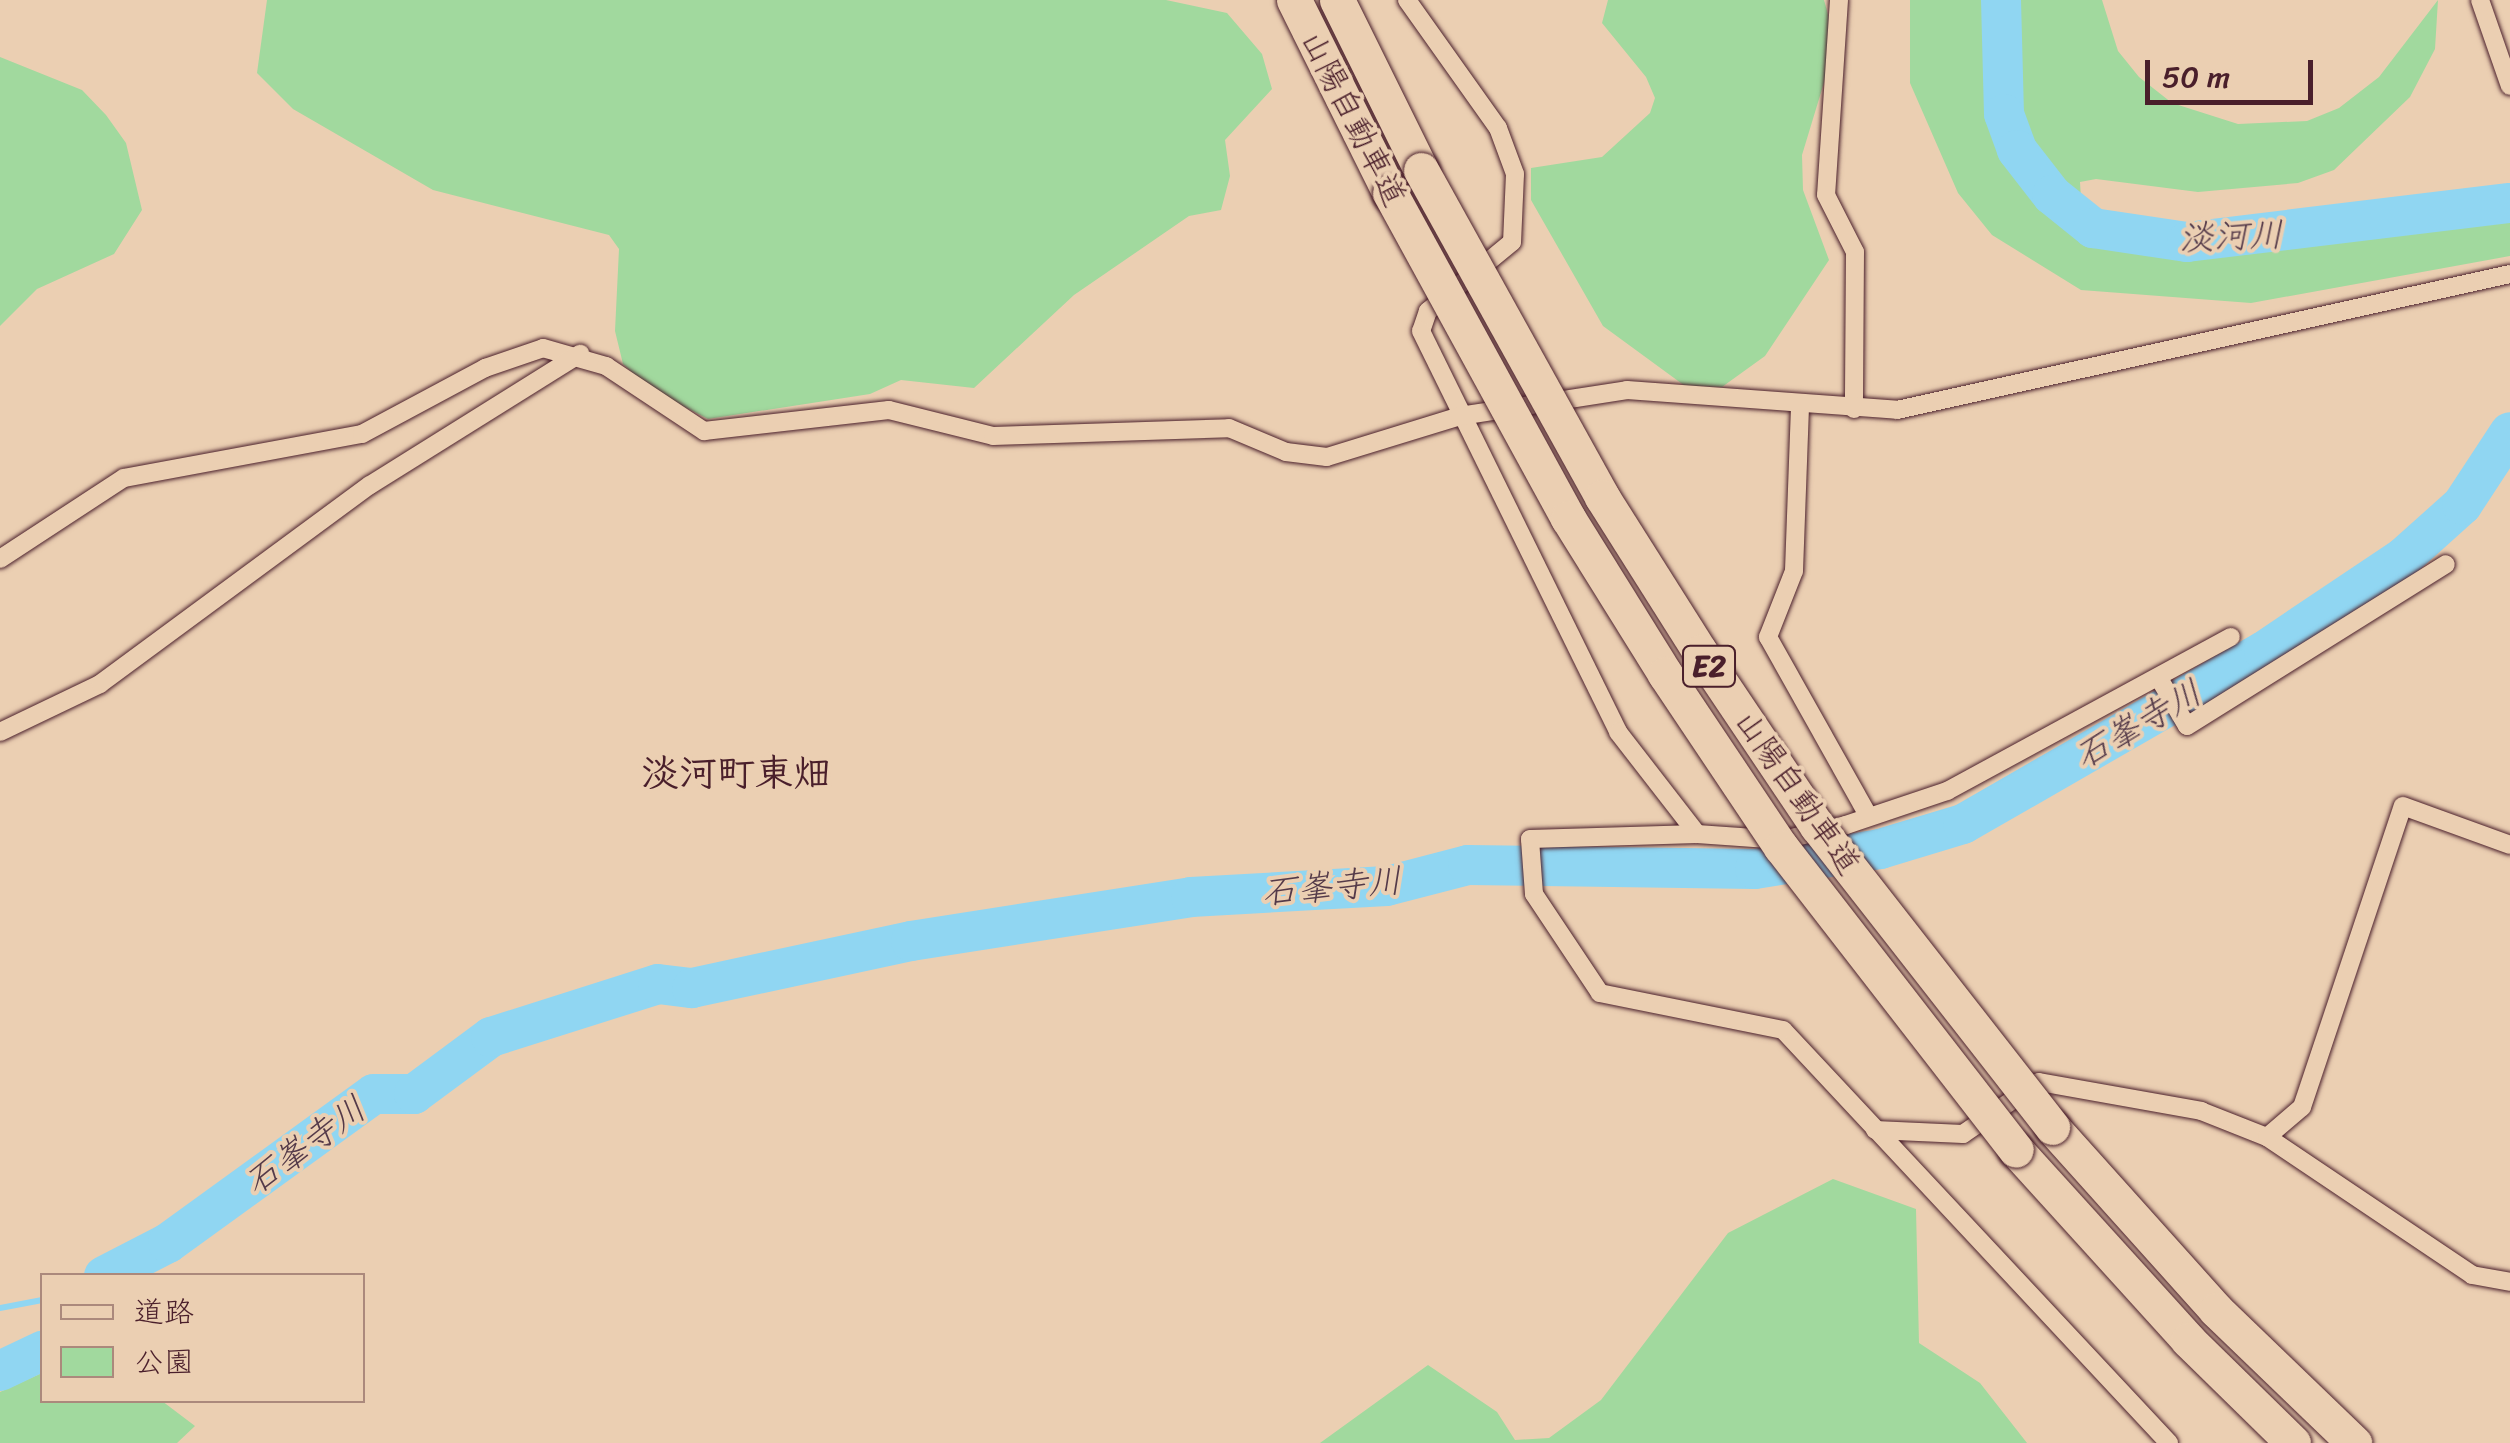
<!DOCTYPE html>
<meta charset="utf-8">
<style>
body{margin:0}
#map{position:relative;width:2510px;height:1443px;overflow:hidden;background:#ebcfb2;font-family:Sriracha,"Klee One",sans-serif}
div>[style]{position:absolute}
[style*='--x']{left:calc(var(--x)*1px);top:calc(var(--y)*1px);width:calc(var(--w)*1px);rotate:calc(var(--a)*1deg)}
.green>*{inset:0;background:#a1d99e}
.stream>*{height:6px;margin:-3px;padding:0 3px;transform-origin:3px;border-radius:3px;background:#90d6f2}
.river>*{height:40px;margin:-20px;padding:0 20px;transform-origin:20px;border-radius:20px;background:#90d6f2}
.roads{filter:drop-shadow(0 0 2px #4a1f2b) drop-shadow(0 0 2px #4a1f2b)}
.street>*{height:18px;margin:-9px;padding:0 9px;transform-origin:9px;border-radius:9px;background:#ebcfb2}
.highway>*{height:35px;margin:-17.5px;padding:0 17.5px;transform-origin:17.5px;border-radius:17.5px;background:#ebcfb2}
.bridges{filter:drop-shadow(0 0 2px #4a1f2b) drop-shadow(0 0 2px #4a1f2b)}
.highway-bridge>*{height:35px;margin:-17.5px;padding:0 17.5px;transform-origin:17.5px;border-radius:17.5px;background:#ebcfb2}
span{translate:-50% -50%;white-space:nowrap;text-align:center;line-height:1.15;-webkit-text-stroke:8px #ebcfb2;paint-order:stroke}
.shield-label span{padding:2px 8px;background:#ebcfb2;border:2px solid;border-radius:8px;-webkit-text-stroke-width:0}
.shield-label{font-size:30px;color:#4a1f2b;font-weight:700}
.street-label{font-size:32px;color:#4a1f2b}
.water-label{font-size:35px;color:#543a49;font-style:italic}
.quarter-label{font-size:38px;color:#4a1f2b;font-weight:700}
.legend{position:absolute;left:40px;top:1273px;width:325px;height:130px;box-sizing:border-box;background:#ebcfb2;border:2px solid #ab897c;margin:0;padding:12px 18px;list-style:none;font-size:30px;color:#4a1f2b}
.legend li{display:flex;align-items:center;gap:20px;height:50px}
.legend b{width:50px;border:2px solid #ab897c}
.scale{position:absolute;left:2145px;top:60px;width:168px;height:45px;box-sizing:border-box;border:5px solid #4a1f2b;border-top:0;padding-left:12px;font-size:30px;line-height:35px;white-space:nowrap;color:#4a1f2b;-webkit-text-stroke:8px #ebcfb2;paint-order:stroke}
</style>
<div id="map">
<div class="green">
<div style="clip-path:polygon(267px 0,1166px 0,1227px 13px,1262px 54px,1272px 89px,1225px 140px,1230px 176px,1221px 210px,1189px 216px,1074px 295px,974px 388px,901px 380px,870px 394px,708px 419px,650px 389px,623px 364px,615px 331px,619px 249px,609px 235px,433px 190px,293px 109px,257px 73px)"></div>
<div style="clip-path:polygon(1608px 0,1824px 0,1836px 43px,1802px 155px,1803px 190px,1829px 260px,1765px 356px,1722px 387px,1685px 386px,1603px 326px,1531px 200px,1531px 168px,1602px 157px,1650px 113px,1655px 98px,1646px 77px,1602px 23px)"></div>
<div style="clip-path:polygon(1910px 0,2102px 0,2118px 51px,2139px 77px,2172px 103px,2238px 124px,2307px 121px,2339px 108px,2379px 77px,2438px 0,2435px 49px,2410px 97px,2334px 170px,2298px 183px,2198px 192px,2096px 179px,2080px 182px,2081px 199px,2093px 213px,2143px 232px,2229px 236px,2510px 211px,2510px 256px,2251px 303px,2081px 290px,1992px 235px,1958px 193px,1910px 83px)"></div>
<div style="clip-path:polygon(0 57px,82px 90px,106px 115px,126px 143px,142px 210px,114px 254px,37px 289px,0 326px)"></div>
<div style="clip-path:polygon(1833px 1179px,1916px 1209px,1919px 1343px,1980px 1383px,2027px 1443px,1320px 1443px,1428px 1365px,1497px 1412px,1515px 1440px,1549px 1438px,1601px 1400px,1728px 1233px)"></div>
<div style="clip-path:polygon(42px 1373px,42px 1400px,162px 1401px,195px 1426px,177px 1443px,0 1443px,0 1392px)"></div>
</div>
<div class="stream">
<div style="--x:0;--y:1308;--w:43;--a:-10.8"></div>
</div>
<div class="river">
<div style="--x:2001;--y:0;--w:114;--a:88.5"></div>
<div style="--x:2004;--y:114;--w:38;--a:70"></div>
<div style="--x:2017;--y:150;--w:57;--a:52.1"></div>
<div style="--x:2052;--y:195;--w:53;--a:38.8"></div>
<div style="--x:2093;--y:228;--w:95;--a:8.5"></div>
<div style="--x:2187;--y:242;--w:325;--a:-6.9"></div>
<div style="--x:104;--y:1276;--w:72;--a:-27.3"></div>
<div style="--x:168;--y:1243;--w:254;--a:-35.9"></div>
<div style="--x:374;--y:1094;--w:40;--a:0"></div>
<div style="--x:414;--y:1094;--w:96;--a:-36.5"></div>
<div style="--x:491;--y:1037;--w:175;--a:-17.6"></div>
<div style="--x:658;--y:984;--w:34;--a:7"></div>
<div style="--x:692;--y:988;--w:224;--a:-12.1"></div>
<div style="--x:911;--y:941;--w:283;--a:-8.9"></div>
<div style="--x:1191;--y:897;--w:196;--a:-3.2"></div>
<div style="--x:1387;--y:886;--w:84;--a:-14.5"></div>
<div style="--x:1468;--y:865;--w:287;--a:0.8"></div>
<div style="--x:1755;--y:869;--w:127;--a:-9.1"></div>
<div style="--x:1880;--y:849;--w:87;--a:-16.8"></div>
<div style="--x:1963;--y:824;--w:347;--a:-29.9"></div>
<div style="--x:2264;--y:651;--w:169;--a:-33.9"></div>
<div style="--x:2404;--y:557;--w:78;--a:-41.9"></div>
<div style="--x:2462;--y:505;--w:87;--a:-56.7"></div>
<div style="--x:0;--y:1371;--w:47;--a:-25.5"></div>
</div>
<div class="roads">
<div class="street">
<div style="--x:1407;--y:0;--w:157;--a:54.6"></div>
<div style="--x:1498;--y:128;--w:49;--a:69.7"></div>
<div style="--x:1515;--y:174;--w:68;--a:92.5"></div>
<div style="--x:1512;--y:242;--w:109;--a:140.6"></div>
<div style="--x:1428;--y:311;--w:21;--a:109"></div>
<div style="--x:1421;--y:331;--w:447;--a:63.8"></div>
<div style="--x:1618;--y:732;--w:129;--a:52.2"></div>
<div style="--x:1839;--y:0;--w:195;--a:93.8"></div>
<div style="--x:1826;--y:195;--w:64;--a:63"></div>
<div style="--x:1855;--y:252;--w:157;--a:90.4"></div>
<div style="--x:2480;--y:0;--w:91;--a:70.8"></div>
<div style="--x:1800;--y:407;--w:164;--a:92.1"></div>
<div style="--x:1794;--y:571;--w:71;--a:111.5"></div>
<div style="--x:1768;--y:637;--w:204;--a:60.7"></div>
<div style="--x:0;--y:559;--w:148;--a:-33.2"></div>
<div style="--x:124;--y:478;--w:242;--a:-10.5"></div>
<div style="--x:362;--y:434;--w:140;--a:-28.2"></div>
<div style="--x:485;--y:368;--w:61;--a:-19"></div>
<div style="--x:543;--y:348;--w:66;--a:15.9"></div>
<div style="--x:606;--y:366;--w:118;--a:33.6"></div>
<div style="--x:704;--y:431;--w:186;--a:-6.5"></div>
<div style="--x:889;--y:410;--w:107;--a:14"></div>
<div style="--x:993;--y:436;--w:236;--a:-1.9"></div>
<div style="--x:1229;--y:428;--w:62;--a:22.8"></div>
<div style="--x:1286;--y:452;--w:41;--a:7"></div>
<div style="--x:1327;--y:457;--w:139;--a:-17.1"></div>
<div style="--x:1460;--y:416;--w:169;--a:-8.8"></div>
<div style="--x:1627;--y:390;--w:271;--a:4.2"></div>
<div style="--x:1897;--y:410;--w:628;--a:-12.51"></div>
<div style="--x:2160;--y:680;--w:53;--a:59.6"></div>
<div style="--x:2187;--y:726;--w:305;--a:-32"></div>
<div style="--x:0;--y:732;--w:111;--a:-25.6"></div>
<div style="--x:100;--y:684;--w:335;--a:-36.4"></div>
<div style="--x:370;--y:485;--w:248;--a:-32"></div>
<div style="--x:1875;--y:1130;--w:88;--a:2.6"></div>
<div style="--x:1963;--y:1134;--w:92;--a:-34.4"></div>
<div style="--x:2039;--y:1082;--w:165;--a:10.1"></div>
<div style="--x:2201;--y:1111;--w:71;--a:21.5"></div>
<div style="--x:2267;--y:1137;--w:247;--a:33.9"></div>
<div style="--x:2472;--y:1275;--w:39;--a:10"></div>
<div style="--x:2267;--y:1137;--w:46;--a:-40.6"></div>
<div style="--x:2302;--y:1107;--w:317;--a:-71.5"></div>
<div style="--x:2403;--y:806;--w:114;--a:20"></div>
<div style="--x:2169;--y:1443;--w:565;--a:-133.06"></div>
<div style="--x:1783;--y:1030;--w:187;--a:-168.6"></div>
<div style="--x:1600;--y:993;--w:119;--a:-123.7"></div>
<div style="--x:1534;--y:894;--w:55;--a:-94.2"></div>
<div style="--x:1530;--y:839;--w:167;--a:-1.7"></div>
<div style="--x:1697;--y:834;--w:86;--a:4"></div>
<div style="--x:1783;--y:840;--w:65;--a:-13.4"></div>
<div style="--x:1846;--y:825;--w:107;--a:-18.6"></div>
<div style="--x:1947;--y:791;--w:323;--a:-28.5"></div>
</div>
<div class="highway">
<div style="--x:1294;--y:0;--w:216;--a:63.6"></div>
<div style="--x:1337;--y:0;--w:190;--a:63.7"></div>
<div style="--x:2052;--y:1127;--w:246;--a:48.1"></div>
<div style="--x:2216;--y:1310;--w:192;--a:43.9"></div>
<div style="--x:2016;--y:1150;--w:256;--a:47.8"></div>
<div style="--x:2188;--y:1340;--w:147;--a:44.4"></div>
</div>
</div>
<div class="bridges">
<div class="highway-bridge">
<div style="--x:1421;--y:170;--w:374;--a:61"></div>
<div style="--x:1602;--y:497;--w:183;--a:57.7"></div>
<div style="--x:1700;--y:652;--w:210;--a:56.1"></div>
<div style="--x:1817;--y:826;--w:382;--a:52"></div>
<div style="--x:1390;--y:193;--w:371;--a:61.3"></div>
<div style="--x:1568;--y:518;--w:184;--a:58.1"></div>
<div style="--x:1665;--y:674;--w:208;--a:56.2"></div>
<div style="--x:1781;--y:847;--w:383;--a:52.2"></div>
</div>
</div>
<div class="shield-label">
<span style="left:1709px;top:666px">E2</span>
</div>
<div class="street-label">
<span style="left:1353px;top:119px;rotate:63deg">山陽自動車道</span>
<span style="left:1797px;top:793px;rotate:55deg">山陽自動車道</span>
</div>
<div class="water-label">
<span style="left:2231px;top:236px;rotate:-2deg">淡河川</span>
<span style="left:2138px;top:724px;rotate:-30deg">石峯寺川</span>
<span style="left:1332px;top:886px;rotate:-5deg">石峯寺川</span>
<span style="left:305px;top:1145px;rotate:-36deg">石峯寺川</span>
</div>
<div class="quarter-label">
<span style="left:736px;top:774px">淡河町東畑</span>
</div>
<ul class="legend">
<li><b style="height:12px;background:#ebcfb2"></b>道路</li>
<li><b style="height:28px;background:#a1d99e"></b>公園</li>
</ul>
<div class="scale">50 m</div>
</div>
